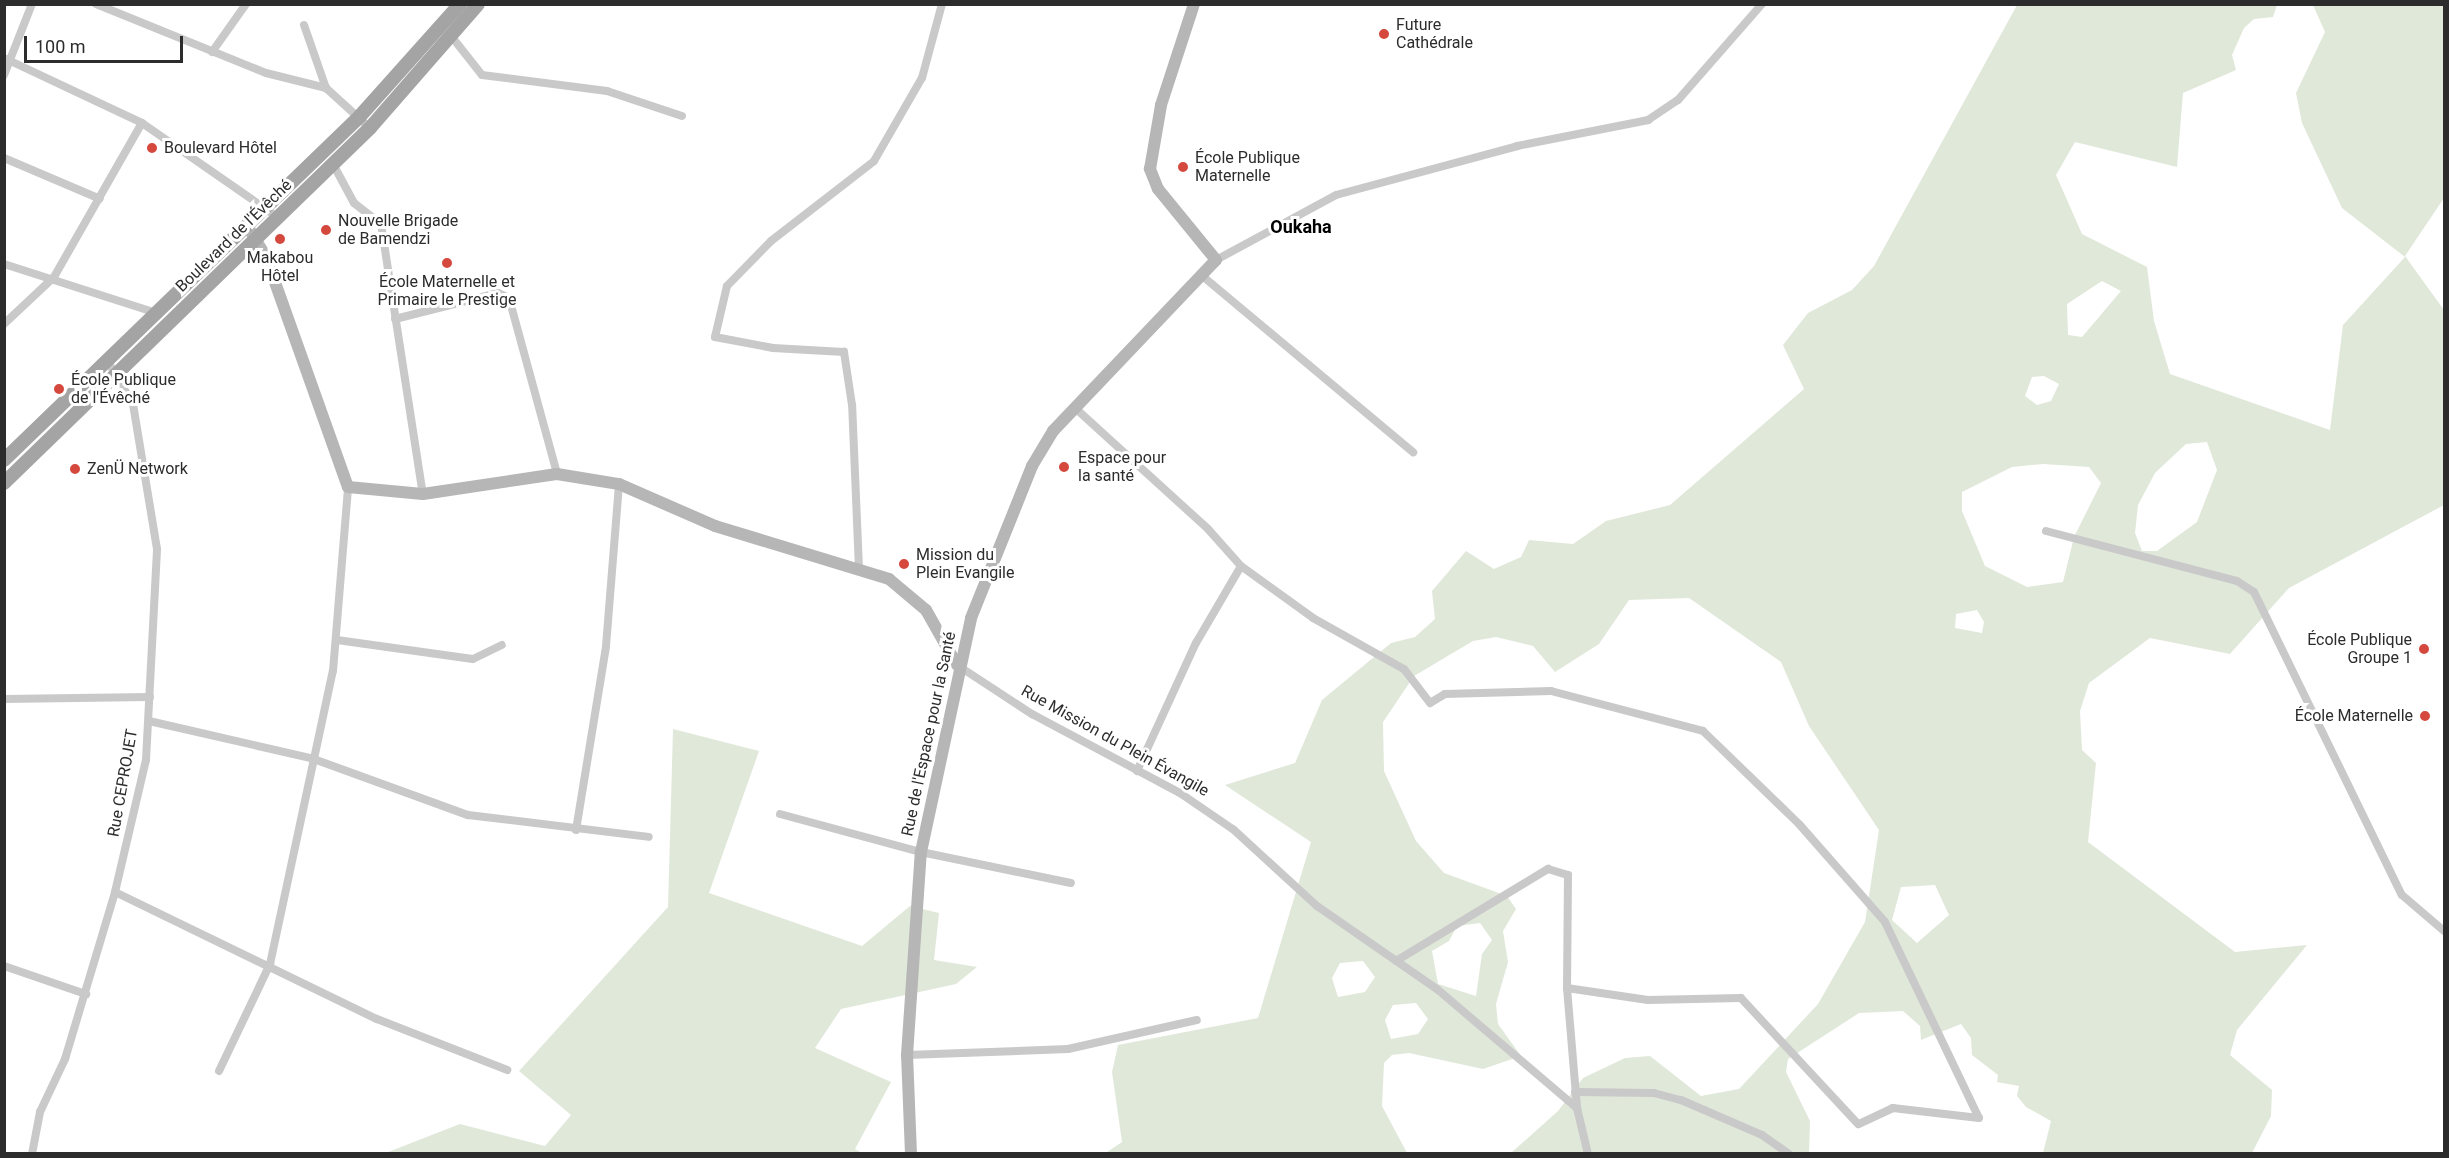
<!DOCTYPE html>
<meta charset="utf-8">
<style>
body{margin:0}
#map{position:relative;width:2449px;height:1158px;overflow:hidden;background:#fff;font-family:Roboto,sans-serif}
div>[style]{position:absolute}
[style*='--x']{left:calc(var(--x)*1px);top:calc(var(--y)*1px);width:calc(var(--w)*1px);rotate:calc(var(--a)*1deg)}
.green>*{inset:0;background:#e0e8da}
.street>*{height:8px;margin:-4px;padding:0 4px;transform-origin:4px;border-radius:4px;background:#c9c9c9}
.secondary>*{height:12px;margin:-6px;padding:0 6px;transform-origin:6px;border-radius:6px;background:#b6b6b6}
.primary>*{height:14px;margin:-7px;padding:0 7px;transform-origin:7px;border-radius:7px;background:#a4a4a4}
.dots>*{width:16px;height:16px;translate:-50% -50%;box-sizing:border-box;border:3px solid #fff;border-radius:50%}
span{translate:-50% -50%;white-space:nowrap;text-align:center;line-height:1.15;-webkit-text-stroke:6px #fff;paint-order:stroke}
.poi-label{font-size:16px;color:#2c2c2c}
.left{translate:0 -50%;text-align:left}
.right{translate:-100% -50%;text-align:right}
.street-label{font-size:16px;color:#2c2c2c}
.neighbourhood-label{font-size:18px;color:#000;font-weight:700}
.frame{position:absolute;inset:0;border:6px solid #2c2c2c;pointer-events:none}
.scale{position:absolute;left:24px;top:36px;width:159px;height:27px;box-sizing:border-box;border:3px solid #2c2c2c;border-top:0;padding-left:8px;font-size:18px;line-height:21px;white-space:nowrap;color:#2c2c2c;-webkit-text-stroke:4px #fff;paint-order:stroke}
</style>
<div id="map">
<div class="green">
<div style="clip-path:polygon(evenodd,2017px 5px,2277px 5px,2273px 17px,2254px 19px,2244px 28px,2232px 55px,2236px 70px,2183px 93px,2177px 167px,2075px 142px,2056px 175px,2082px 234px,2147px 267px,2154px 321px,2170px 374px,2330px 430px,2343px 325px,2405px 257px,2342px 208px,2302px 123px,2296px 93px,2325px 32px,2313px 5px,2444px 5px,2444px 198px,2405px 256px,2444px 310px,2444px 505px,2289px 588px,2230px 654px,2150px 638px,2089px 683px,2080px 711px,2082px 750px,2096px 763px,2088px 842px,2235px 952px,2307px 945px,2237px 1030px,2230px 1055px,2272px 1090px,2271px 1116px,2252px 1153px,2043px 1153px,2051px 1121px,2026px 1107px,2017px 1096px,2019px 1086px,1997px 1082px,1998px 1075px,1972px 1055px,1971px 1038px,1961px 1024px,1921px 1040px,1920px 1026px,1903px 1011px,1859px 1013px,1788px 1059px,1786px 1072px,1810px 1121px,1809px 1153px,1511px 1153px,1558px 1111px,1583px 1078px,1625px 1058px,1650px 1056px,1701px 1096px,1739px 1089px,1818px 1004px,1865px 922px,1879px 830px,1809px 726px,1781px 662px,1689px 598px,1629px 600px,1599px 644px,1555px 672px,1533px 646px,1496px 637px,1473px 641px,1414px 676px,1383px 722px,1384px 771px,1416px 841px,1444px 873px,1507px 896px,1516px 909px,1503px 931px,1508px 962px,1496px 1004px,1498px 1024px,1521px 1056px,1483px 1069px,1409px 1053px,1392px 1055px,1384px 1063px,1382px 1106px,1407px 1153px,1104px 1154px,1122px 1142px,1112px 1072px,1118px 1045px,1258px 1018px,1311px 842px,1225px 785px,1295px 763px,1322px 700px,1391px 643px,1415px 637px,1435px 619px,1432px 591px,1466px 551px,1494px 569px,1521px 557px,1529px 540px,1573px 544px,1606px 521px,1670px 505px,1804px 389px,1783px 345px,1808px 313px,1852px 290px,1874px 266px,2017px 5px,2102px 281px,2121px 291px,2082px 337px,2068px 335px,2067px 304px,2102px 281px,2017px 5px,2044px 376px,2059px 384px,2051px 401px,2037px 405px,2025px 396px,2032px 377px,2044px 376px,2017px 5px,2207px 442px,2217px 470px,2197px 522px,2157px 551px,2142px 551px,2135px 533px,2138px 505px,2155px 473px,2186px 444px,2207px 442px,2017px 5px,2043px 464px,2089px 467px,2101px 483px,2074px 537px,2063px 582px,2027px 587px,1985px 566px,1962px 511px,1962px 492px,2012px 467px,2043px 464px,2017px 5px,1977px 610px,1984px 622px,1982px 633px,1955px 628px,1956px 614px,1977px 610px,2017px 5px,1935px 885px,1949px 915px,1917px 943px,1892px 920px,1901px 887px,1935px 885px,2017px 5px,1480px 923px,1492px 940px,1482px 954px,1476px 996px,1438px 984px,1432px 951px,1449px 941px,1457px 926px,1480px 923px,2017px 5px,1363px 961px,1375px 977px,1365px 992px,1338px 997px,1332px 978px,1340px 963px,1363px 961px,2017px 5px,1416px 1003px,1428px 1019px,1418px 1034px,1391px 1039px,1385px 1020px,1393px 1005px,1416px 1003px)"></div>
<div style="clip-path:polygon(673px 729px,759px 751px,709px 893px,862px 946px,910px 906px,939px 913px,934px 960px,977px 967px,956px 984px,841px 1009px,815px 1048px,891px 1082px,855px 1149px,862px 1153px,383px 1154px,460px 1124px,545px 1146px,571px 1115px,519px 1071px,668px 907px)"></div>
</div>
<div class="street">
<div style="--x:96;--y:4;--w:183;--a:22.1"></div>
<div style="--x:266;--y:73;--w:62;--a:14"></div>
<div style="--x:326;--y:88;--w:59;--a:42.3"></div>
<div style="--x:304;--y:25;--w:67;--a:70.8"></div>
<div style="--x:452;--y:37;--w:48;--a:51.7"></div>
<div style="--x:482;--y:75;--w:126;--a:7.3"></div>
<div style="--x:607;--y:91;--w:79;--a:18.4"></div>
<div style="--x:212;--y:52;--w:59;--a:-54.7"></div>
<div style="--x:4;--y:58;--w:153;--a:25.2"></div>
<div style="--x:142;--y:123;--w:163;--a:34.8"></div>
<div style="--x:4;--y:75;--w:76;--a:-68.5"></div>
<div style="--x:4;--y:158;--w:104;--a:23.1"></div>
<div style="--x:333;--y:164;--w:44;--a:61.7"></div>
<div style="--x:354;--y:203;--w:34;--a:38"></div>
<div style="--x:381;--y:224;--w:273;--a:81.2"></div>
<div style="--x:1216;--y:260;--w:136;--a:-28.4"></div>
<div style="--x:1336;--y:195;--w:188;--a:-15.1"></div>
<div style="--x:1517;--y:146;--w:134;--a:-11.2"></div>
<div style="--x:1648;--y:120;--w:36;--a:-34"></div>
<div style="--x:1678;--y:100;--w:128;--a:-48.8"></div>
<div style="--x:4;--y:264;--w:161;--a:17.8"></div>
<div style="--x:1200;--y:274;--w:278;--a:39.9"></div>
<div style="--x:395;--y:319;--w:106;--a:-14.2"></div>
<div style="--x:498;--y:293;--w:12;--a:24"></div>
<div style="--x:509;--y:298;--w:182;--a:74.7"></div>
<div style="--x:4;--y:324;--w:69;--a:-43.2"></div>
<div style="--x:54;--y:277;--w:177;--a:-60.3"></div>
<div style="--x:1074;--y:407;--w:181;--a:42.3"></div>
<div style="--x:1208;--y:529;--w:50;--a:48.3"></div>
<div style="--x:1241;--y:566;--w:89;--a:35.8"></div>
<div style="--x:1313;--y:618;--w:104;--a:29.3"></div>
<div style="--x:1404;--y:669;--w:43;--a:52.6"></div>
<div style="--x:1430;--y:703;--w:17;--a:-31"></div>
<div style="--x:1445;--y:694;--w:106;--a:-1.6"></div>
<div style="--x:1551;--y:691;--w:157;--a:14.7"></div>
<div style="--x:1703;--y:731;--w:134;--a:44.1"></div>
<div style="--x:1799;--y:824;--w:130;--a:48.7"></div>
<div style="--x:1885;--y:922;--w:217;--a:64.4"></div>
<div style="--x:1979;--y:1118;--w:87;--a:-173.4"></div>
<div style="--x:1893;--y:1108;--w:38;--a:155"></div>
<div style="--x:1858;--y:1124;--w:172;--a:-132.9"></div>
<div style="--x:1741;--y:998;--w:93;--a:178.8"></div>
<div style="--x:1648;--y:1000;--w:82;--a:-171.6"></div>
<div style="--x:2046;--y:531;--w:197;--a:14.7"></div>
<div style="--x:2237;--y:581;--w:20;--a:33"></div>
<div style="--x:2254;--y:592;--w:337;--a:64"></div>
<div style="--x:2402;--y:895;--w:55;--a:40.6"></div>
<div style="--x:859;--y:569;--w:164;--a:-92.4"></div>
<div style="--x:852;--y:405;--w:54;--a:-98.6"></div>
<div style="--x:844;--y:352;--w:71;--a:-176.8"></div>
<div style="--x:773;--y:348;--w:59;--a:-169.3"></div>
<div style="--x:715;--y:337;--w:52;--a:-76.8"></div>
<div style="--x:727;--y:286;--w:63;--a:-45.6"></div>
<div style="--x:771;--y:241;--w:130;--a:-37.8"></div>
<div style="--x:874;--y:161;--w:96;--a:-60"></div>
<div style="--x:922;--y:78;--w:77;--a:-74.9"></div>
<div style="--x:337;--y:640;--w:137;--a:8"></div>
<div style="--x:473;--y:659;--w:32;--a:-26"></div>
<div style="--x:957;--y:665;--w:90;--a:33.2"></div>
<div style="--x:1032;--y:714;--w:168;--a:28.1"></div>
<div style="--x:1180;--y:793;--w:65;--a:34.4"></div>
<div style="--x:1234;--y:830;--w:113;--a:42.5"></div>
<div style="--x:1317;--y:906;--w:146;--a:34.7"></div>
<div style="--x:1437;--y:989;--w:184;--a:40.4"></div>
<div style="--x:1577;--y:1108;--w:47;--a:76.6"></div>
<div style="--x:4;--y:699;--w:146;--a:-0.8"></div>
<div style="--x:149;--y:721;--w:166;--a:12.9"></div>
<div style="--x:311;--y:758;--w:167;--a:20"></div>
<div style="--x:468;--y:815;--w:182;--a:6.9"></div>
<div style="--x:1137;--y:771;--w:141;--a:-65.3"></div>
<div style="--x:1196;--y:643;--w:89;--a:-59.7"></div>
<div style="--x:780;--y:814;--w:146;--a:15.1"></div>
<div style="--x:921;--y:852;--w:153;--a:11.7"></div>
<div style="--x:576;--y:830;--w:186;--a:-80.7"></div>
<div style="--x:606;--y:646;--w:163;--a:-85.4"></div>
<div style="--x:115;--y:892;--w:291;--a:25.9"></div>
<div style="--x:377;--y:1019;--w:140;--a:21.4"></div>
<div style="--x:1396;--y:961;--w:178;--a:-31.2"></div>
<div style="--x:1548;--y:869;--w:21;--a:17"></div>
<div style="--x:1568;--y:875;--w:113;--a:90.5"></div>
<div style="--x:1567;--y:988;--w:120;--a:85.2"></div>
<div style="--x:4;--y:966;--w:87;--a:18.9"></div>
<div style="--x:907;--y:1055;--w:161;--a:-2.1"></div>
<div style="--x:1068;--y:1049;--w:132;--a:-12.7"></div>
<div style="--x:219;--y:1071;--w:119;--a:-64.5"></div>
<div style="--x:270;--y:964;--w:300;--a:-77.9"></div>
<div style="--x:333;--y:671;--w:185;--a:-85.3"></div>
<div style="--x:1575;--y:1092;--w:79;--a:0.7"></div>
<div style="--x:1654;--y:1093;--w:28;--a:15"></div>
<div style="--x:1681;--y:1100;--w:88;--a:23.4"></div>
<div style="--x:1762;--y:1135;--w:33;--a:35"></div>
<div style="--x:32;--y:1154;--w:43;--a:-79.2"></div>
<div style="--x:40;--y:1112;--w:59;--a:-64.7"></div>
<div style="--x:65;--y:1059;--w:174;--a:-73.3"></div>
<div style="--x:115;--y:892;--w:136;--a:-76.8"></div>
<div style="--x:146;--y:760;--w:211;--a:-87"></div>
<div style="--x:157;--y:549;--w:147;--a:-99.4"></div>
<div style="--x:133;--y:404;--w:51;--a:-120.6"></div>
</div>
<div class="secondary">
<div style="--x:251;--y:232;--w:29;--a:59"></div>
<div style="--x:266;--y:257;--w:244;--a:70.4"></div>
<div style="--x:348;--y:487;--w:75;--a:5.3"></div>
<div style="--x:423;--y:494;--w:135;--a:-8.5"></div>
<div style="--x:557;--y:474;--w:63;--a:9.2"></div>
<div style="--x:619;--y:484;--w:105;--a:23.6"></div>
<div style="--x:715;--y:526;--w:182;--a:16.9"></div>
<div style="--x:889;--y:579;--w:48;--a:40"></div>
<div style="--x:926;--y:610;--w:63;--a:60.6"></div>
<div style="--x:911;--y:1154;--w:99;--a:-92.3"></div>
<div style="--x:907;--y:1055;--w:203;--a:-86.1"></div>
<div style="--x:921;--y:852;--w:239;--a:-77.9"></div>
<div style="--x:971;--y:618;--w:164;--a:-68.1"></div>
<div style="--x:1032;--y:466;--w:41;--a:-59"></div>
<div style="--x:1053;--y:431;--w:236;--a:-46.4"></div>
<div style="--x:1216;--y:260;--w:92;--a:-129.2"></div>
<div style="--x:1158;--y:189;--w:22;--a:-112"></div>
<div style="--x:1150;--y:169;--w:65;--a:-80.2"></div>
<div style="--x:1161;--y:105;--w:106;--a:-71.9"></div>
</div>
<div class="primary">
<div style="--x:4;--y:460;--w:495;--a:-44"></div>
<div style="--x:360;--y:116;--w:150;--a:-48.2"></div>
<div style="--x:4;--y:483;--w:510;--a:-44.13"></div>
<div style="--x:370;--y:128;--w:164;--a:-48.9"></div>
</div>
<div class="dots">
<div style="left:1384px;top:34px;background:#d4483d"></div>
<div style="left:152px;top:148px;background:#d4483d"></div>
<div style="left:1183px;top:167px;background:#d4483d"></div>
<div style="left:326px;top:230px;background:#d4483d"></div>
<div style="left:280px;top:239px;background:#d4483d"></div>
<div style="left:447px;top:263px;background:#d4483d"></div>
<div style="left:59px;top:389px;background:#d4483d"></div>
<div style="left:1064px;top:467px;background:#d4483d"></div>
<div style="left:75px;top:469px;background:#d4483d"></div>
<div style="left:904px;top:564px;background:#d4483d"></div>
<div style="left:2424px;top:649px;background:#d4483d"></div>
<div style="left:2425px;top:716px;background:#d4483d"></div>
</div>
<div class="poi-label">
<span class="left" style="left:1396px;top:34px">Future<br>Cathédrale</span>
<span class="left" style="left:164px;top:148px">Boulevard Hôtel</span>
<span class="left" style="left:1195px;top:167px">École Publique<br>Maternelle</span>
<span class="left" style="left:338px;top:230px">Nouvelle Brigade<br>de Bamendzi</span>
<span style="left:280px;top:267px">Makabou<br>Hôtel</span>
<span style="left:447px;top:291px">École Maternelle et<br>Primaire le Prestige</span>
<span class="left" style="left:71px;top:389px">École Publique<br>de l'Évêché</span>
<span class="left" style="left:1078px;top:467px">Espace pour<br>la santé</span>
<span class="left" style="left:87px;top:469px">ZenÜ Network</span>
<span class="left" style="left:916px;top:564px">Mission du<br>Plein Evangile</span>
<span class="right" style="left:2412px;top:649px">École Publique<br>Groupe 1</span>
<span class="right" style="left:2413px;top:716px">École Maternelle</span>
</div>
<div class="street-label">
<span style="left:234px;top:236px;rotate:-44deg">Boulevard de l'Évêché</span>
<span style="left:929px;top:734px;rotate:-78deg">Rue de l'Espace pour la Santé</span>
<span style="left:1115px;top:741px;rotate:29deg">Rue Mission du Plein Évangile</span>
<span style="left:123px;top:783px;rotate:-80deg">Rue CEPROJET</span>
</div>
<div class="neighbourhood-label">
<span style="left:1301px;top:227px">Oukaha</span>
</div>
<div class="frame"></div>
<div class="scale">100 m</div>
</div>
